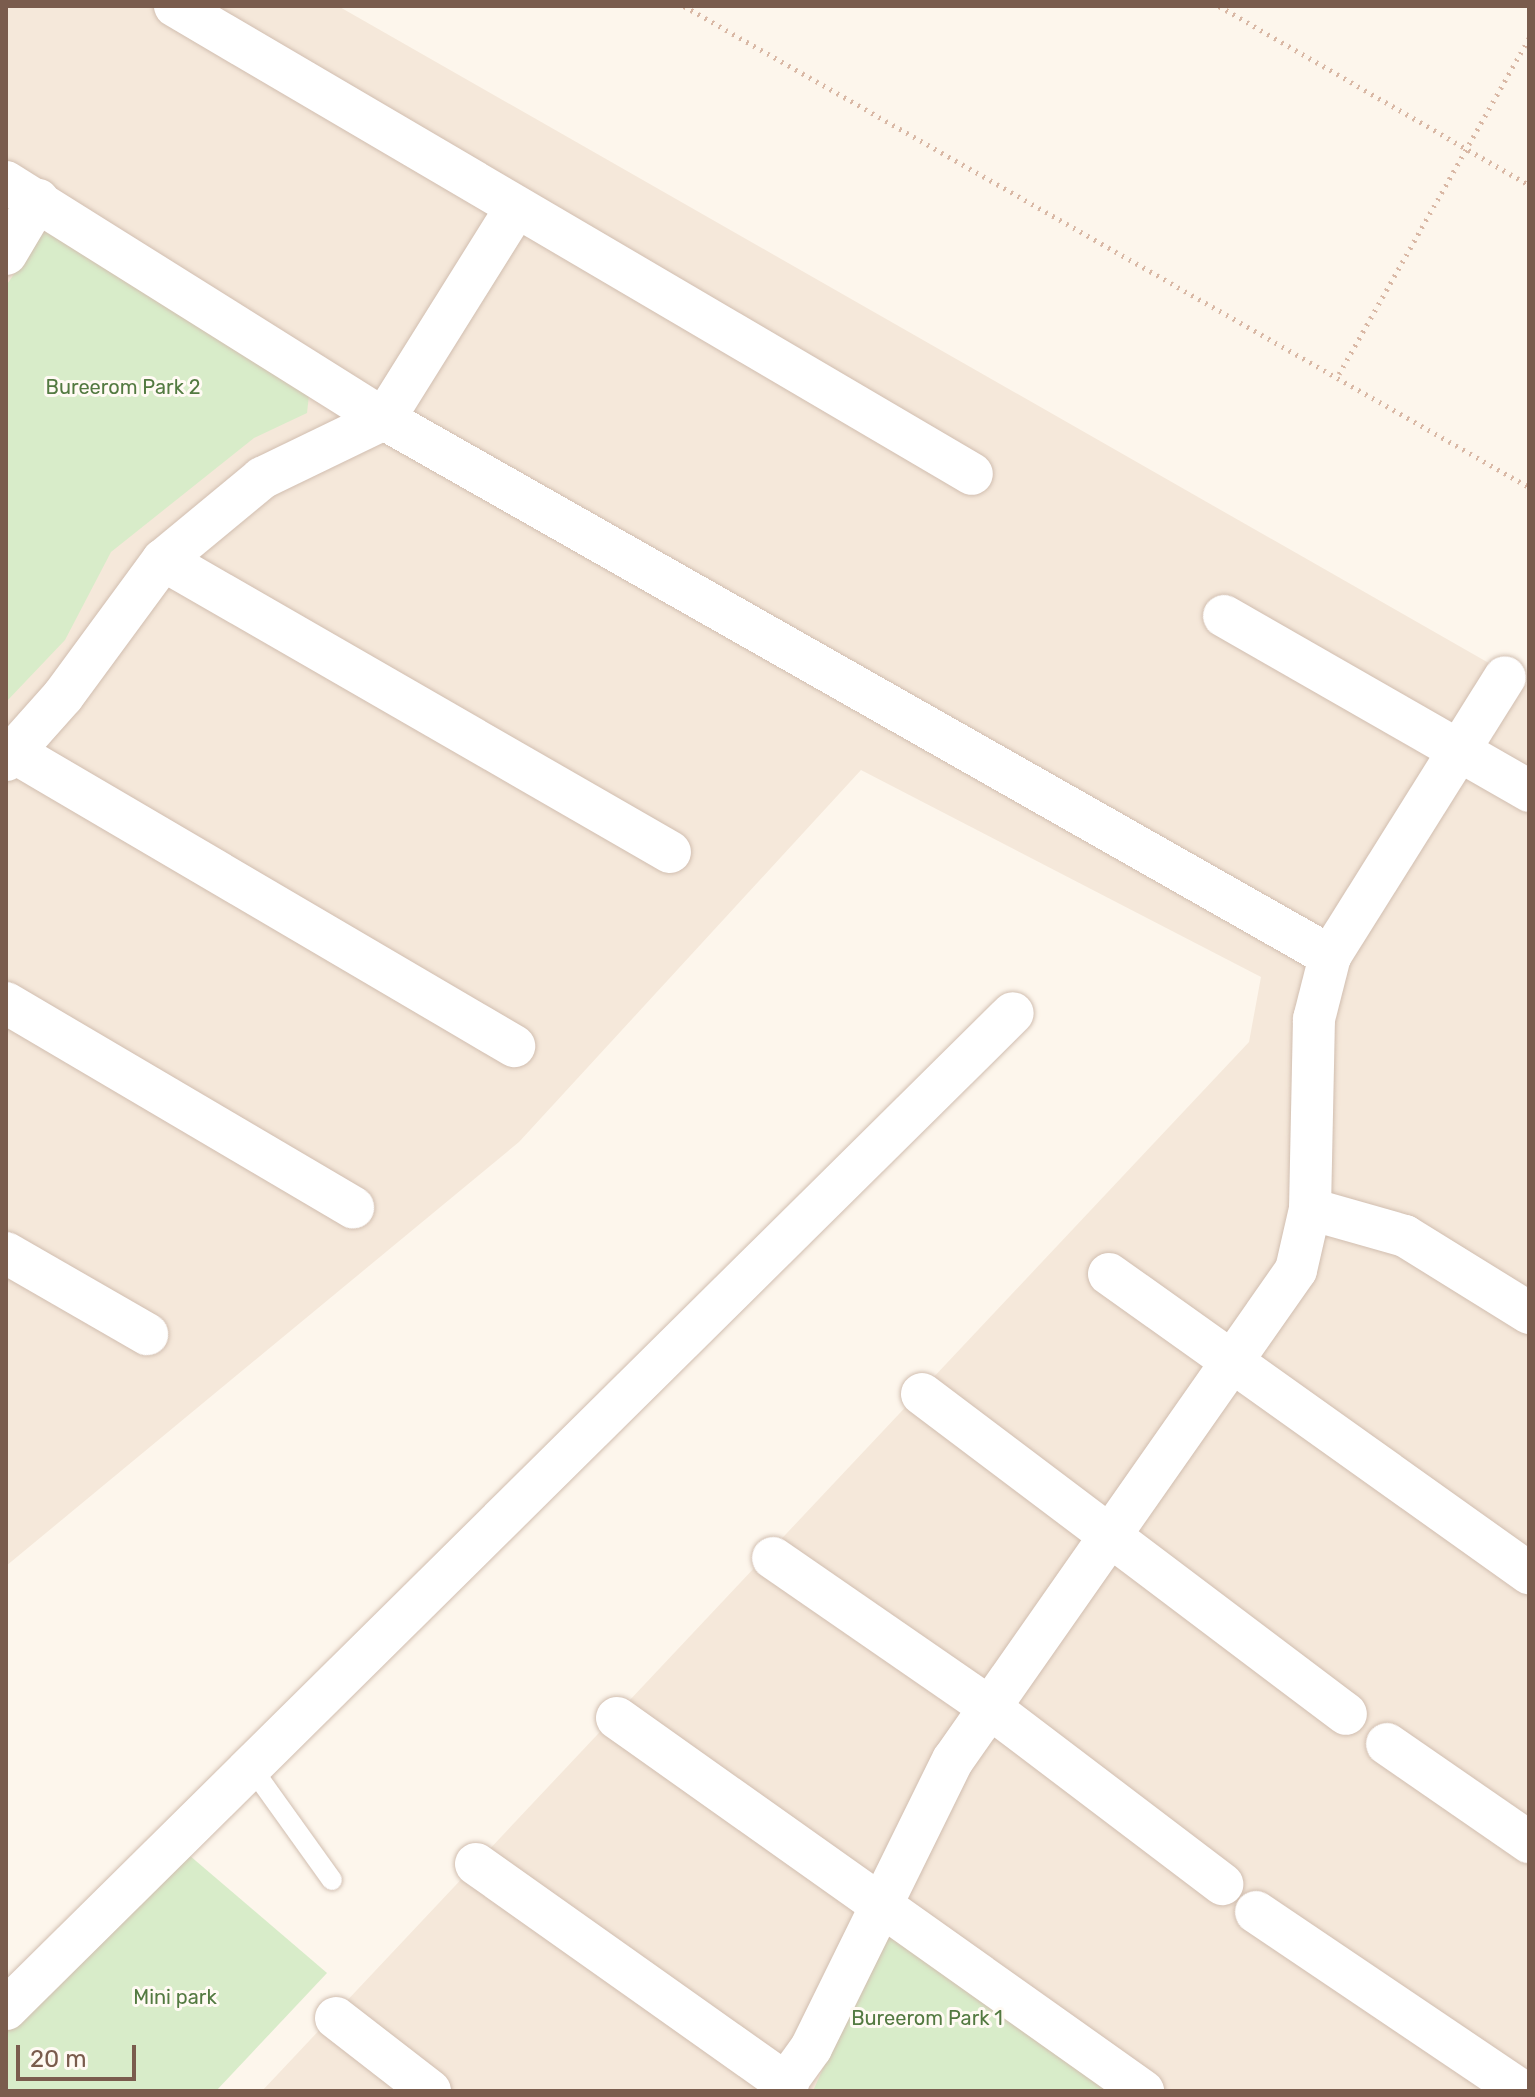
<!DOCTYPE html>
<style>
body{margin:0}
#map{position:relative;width:1535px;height:2097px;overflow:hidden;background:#fdf6ec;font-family:Rubik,sans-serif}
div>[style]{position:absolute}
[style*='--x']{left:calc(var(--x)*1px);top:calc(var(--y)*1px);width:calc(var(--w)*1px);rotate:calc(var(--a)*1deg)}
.residential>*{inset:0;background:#f5e8da}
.green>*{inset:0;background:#d8ecc9}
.path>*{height:5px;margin-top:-2.5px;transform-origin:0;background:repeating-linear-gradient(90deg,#d9b8a5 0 2px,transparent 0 8px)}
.roads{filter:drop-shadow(0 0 2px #d1beb0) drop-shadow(0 0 2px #d1beb0)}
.lane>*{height:20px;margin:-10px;padding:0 10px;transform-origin:10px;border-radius:10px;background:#fff}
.street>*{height:42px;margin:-21px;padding:0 21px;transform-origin:21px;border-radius:21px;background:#fff}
span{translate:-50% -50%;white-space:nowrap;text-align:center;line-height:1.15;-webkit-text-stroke:6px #fffaf3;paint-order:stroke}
.park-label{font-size:20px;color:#537a41}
.frame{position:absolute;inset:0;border:8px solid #7a5c4d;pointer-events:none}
.scale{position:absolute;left:16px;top:2045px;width:120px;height:36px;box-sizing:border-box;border:4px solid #7a5c4d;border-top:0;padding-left:10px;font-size:24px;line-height:28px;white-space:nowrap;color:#7a5c4d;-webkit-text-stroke:6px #fffaf3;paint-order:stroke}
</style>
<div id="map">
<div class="residential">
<div style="clip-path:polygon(6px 6px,338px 6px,1529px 686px,1529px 2091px,262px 2091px,1249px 1042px,1261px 977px,861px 770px,519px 1142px,6px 1566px)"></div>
</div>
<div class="green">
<div style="clip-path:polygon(53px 215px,311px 377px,307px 413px,254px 438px,111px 552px,65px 640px,6px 702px,6px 286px)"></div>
<div style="clip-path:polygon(189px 1855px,327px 1973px,216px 2091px,6px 2091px,6px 2029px)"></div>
<div style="clip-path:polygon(896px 1905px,1156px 2091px,813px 2091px)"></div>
</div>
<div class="path">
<div style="--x:684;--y:6;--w:972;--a:29.65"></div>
<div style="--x:1219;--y:6;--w:358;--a:30"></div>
<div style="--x:1339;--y:374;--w:386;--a:-60.5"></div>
</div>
<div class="roads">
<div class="lane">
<div style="--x:251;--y:1767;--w:139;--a:54.4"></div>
</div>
<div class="street">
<div style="--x:175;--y:6;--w:924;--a:30.42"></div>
<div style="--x:6;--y:182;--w:446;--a:32.1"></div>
<div style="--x:384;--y:419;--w:249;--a:-58"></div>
<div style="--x:6;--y:254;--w:63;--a:-59.3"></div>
<div style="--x:163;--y:560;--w:585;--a:29.94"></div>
<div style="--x:1224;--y:616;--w:352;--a:29.8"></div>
<div style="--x:15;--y:753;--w:579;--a:30.42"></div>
<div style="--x:6;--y:760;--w:86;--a:-48.3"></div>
<div style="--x:63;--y:696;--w:169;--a:-53.7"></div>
<div style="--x:163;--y:560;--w:129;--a:-39.6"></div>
<div style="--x:262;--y:478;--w:136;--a:-25.8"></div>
<div style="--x:384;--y:419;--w:1088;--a:29.58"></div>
<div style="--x:6;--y:1003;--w:403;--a:30.5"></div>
<div style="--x:1310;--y:1209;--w:99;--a:15.9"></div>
<div style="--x:1405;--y:1236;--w:146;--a:31.8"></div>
<div style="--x:6;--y:1253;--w:163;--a:29.9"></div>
<div style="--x:1109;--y:1274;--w:516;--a:35.45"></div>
<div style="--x:922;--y:1394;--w:531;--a:37.04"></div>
<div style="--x:773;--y:1558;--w:262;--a:34.6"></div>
<div style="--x:989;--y:1707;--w:293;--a:37.2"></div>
<div style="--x:617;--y:1718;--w:645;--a:35.34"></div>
<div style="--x:1387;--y:1744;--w:173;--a:34.6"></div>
<div style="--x:476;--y:1864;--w:382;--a:35.3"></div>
<div style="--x:1256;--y:1912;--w:320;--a:34"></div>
<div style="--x:6;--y:2009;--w:1416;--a:-44.69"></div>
<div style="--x:336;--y:2018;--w:119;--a:37.8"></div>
<div style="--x:780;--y:2091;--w:53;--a:-54.2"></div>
<div style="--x:811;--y:2048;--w:321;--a:-63.8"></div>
<div style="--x:953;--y:1760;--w:598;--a:-55.01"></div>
<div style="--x:1296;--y:1270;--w:63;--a:-77.1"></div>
<div style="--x:1310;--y:1209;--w:190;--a:-88.8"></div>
<div style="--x:1314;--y:1019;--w:65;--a:-75.7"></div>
<div style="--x:1330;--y:956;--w:329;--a:-57.9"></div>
</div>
</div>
<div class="park-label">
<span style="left:123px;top:387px">Bureerom Park 2</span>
<span style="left:175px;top:1997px">Mini park</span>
<span style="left:927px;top:2018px">Bureerom Park 1</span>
</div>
<div class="frame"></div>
<div class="scale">20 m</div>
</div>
